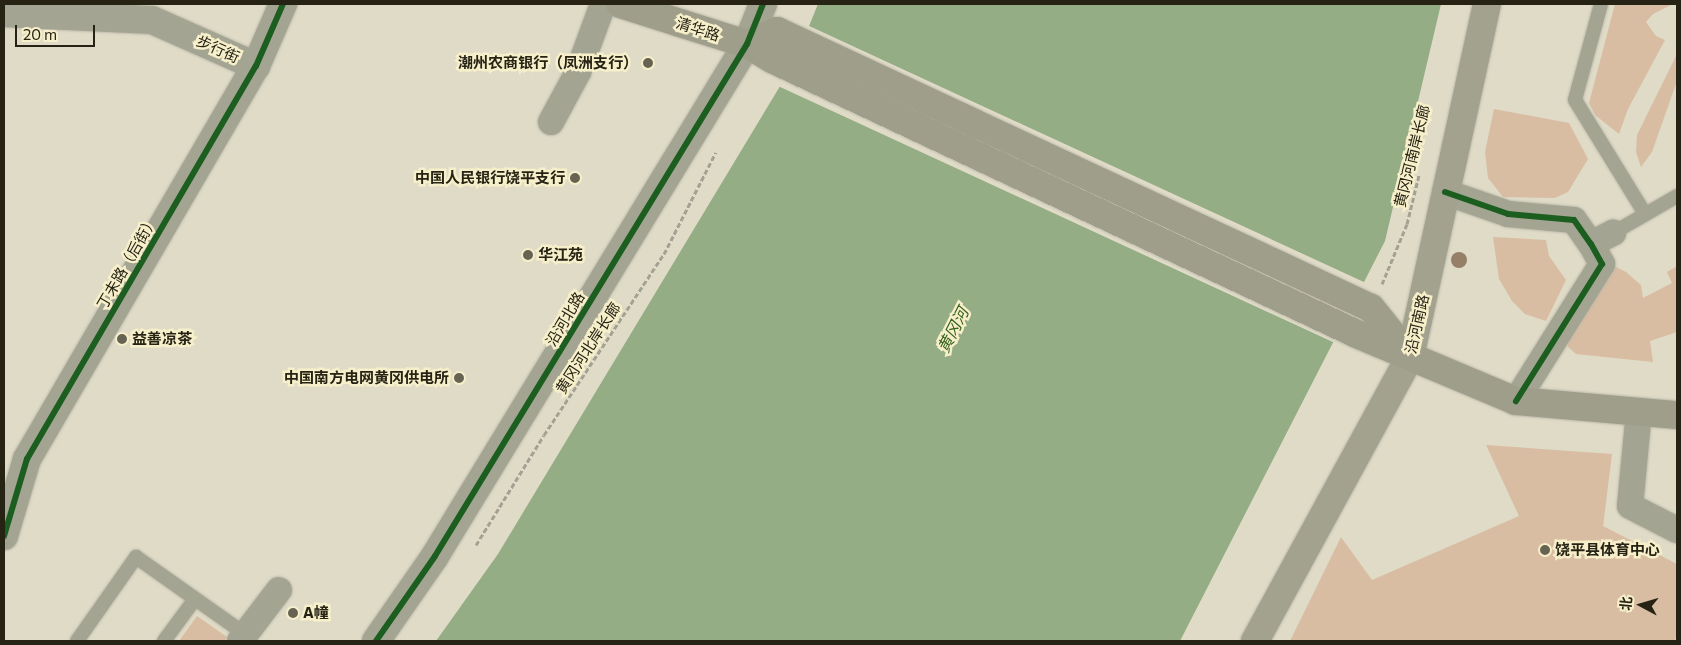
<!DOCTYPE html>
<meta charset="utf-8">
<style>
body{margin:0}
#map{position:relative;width:1681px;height:645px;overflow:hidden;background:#dfdbc7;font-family:Commissioner,"Noto Sans SC",sans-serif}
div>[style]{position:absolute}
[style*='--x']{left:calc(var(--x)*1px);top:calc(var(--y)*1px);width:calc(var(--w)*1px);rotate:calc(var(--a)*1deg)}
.green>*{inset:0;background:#d8bda2}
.water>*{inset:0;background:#95ad84}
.pier>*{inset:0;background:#dfdbc7}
.path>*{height:3px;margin-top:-1.5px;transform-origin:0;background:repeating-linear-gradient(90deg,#a3a191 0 5px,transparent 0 7.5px)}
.roads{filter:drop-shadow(0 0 1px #bcb8a9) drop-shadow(0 0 1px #bcb8a9)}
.service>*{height:14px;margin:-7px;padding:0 7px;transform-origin:7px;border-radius:7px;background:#a4a493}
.minor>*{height:26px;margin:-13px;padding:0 13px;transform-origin:13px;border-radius:13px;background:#a4a493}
.tertiary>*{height:28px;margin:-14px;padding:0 14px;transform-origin:14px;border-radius:14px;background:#a4a493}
.secondary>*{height:28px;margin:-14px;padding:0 14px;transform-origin:14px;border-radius:14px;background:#a3a28e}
.primary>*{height:28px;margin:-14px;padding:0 14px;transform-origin:14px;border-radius:14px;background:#9e9e8b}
.cycleway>*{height:6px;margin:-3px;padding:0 3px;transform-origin:3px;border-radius:3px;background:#1b5e20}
.trees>*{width:16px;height:16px;margin:-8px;border-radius:50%;background:#957f66}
.dots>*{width:14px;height:14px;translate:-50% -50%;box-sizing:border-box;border:2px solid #f7efca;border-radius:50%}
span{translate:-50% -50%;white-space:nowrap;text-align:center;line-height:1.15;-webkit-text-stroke:5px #f7efca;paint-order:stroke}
.street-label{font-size:15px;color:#262315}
.poi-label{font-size:15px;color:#262315;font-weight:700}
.right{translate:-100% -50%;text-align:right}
.left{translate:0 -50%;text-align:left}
.water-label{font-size:16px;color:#33621c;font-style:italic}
.frame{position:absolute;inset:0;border:5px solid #262315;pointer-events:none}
.north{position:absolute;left:1616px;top:580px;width:50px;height:50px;-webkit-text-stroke:4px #f7efca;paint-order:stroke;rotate:276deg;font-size:14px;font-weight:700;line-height:20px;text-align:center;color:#262315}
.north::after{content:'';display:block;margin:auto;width:18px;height:22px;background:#262315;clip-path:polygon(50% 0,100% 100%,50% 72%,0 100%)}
.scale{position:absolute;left:15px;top:25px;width:80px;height:22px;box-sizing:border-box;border:2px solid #262315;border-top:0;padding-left:6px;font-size:15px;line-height:18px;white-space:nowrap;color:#262315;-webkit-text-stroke:4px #f7efca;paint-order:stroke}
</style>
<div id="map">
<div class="green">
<div style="clip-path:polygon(1615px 4px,1673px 4px,1653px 14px,1646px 22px,1656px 36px,1665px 40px,1628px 109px,1619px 134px,1595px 115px,1589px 103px)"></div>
<div style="clip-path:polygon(1677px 54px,1677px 81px,1652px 152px,1641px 167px,1636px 152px,1637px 135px)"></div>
<div style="clip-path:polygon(1494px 109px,1569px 123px,1588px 159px,1568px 192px,1555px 198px,1503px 197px,1488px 178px,1485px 152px)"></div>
<div style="clip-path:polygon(1493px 237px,1546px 240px,1549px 256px,1566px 280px,1546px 321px,1525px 314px,1512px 301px,1499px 279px)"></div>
<div style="clip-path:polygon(1614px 266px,1626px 272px,1641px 285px,1643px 298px,1672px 283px,1667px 272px,1677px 266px,1677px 332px,1650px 341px,1653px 362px,1576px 354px,1568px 347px,1567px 335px)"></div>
<div style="clip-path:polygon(1486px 445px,1612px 454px,1603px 526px,1677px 564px,1677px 631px,1675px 641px,1290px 641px,1341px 537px,1372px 580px,1519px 516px)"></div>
<div style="clip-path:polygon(197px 616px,227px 637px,224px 641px,179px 641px)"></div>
</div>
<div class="water">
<div style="clip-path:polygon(818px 4px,1441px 4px,1385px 241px,1180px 641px,436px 641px,498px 554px,794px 63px)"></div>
</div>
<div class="pier">
<div style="clip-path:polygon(807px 25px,1366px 283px,1335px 343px,778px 86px,792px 62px)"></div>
</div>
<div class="path">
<div style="--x:1382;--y:284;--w:65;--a:-67.4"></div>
<div style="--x:1407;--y:224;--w:50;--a:-76.2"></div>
<div style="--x:476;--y:545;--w:129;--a:-58.3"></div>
<div style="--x:544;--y:435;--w:217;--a:-56.5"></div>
<div style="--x:664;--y:254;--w:114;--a:-63"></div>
</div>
<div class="roads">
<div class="service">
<div style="--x:1601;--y:4;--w:99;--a:105.2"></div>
<div style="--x:1575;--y:100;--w:134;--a:58.4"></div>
<div style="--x:1613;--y:233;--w:74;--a:-30"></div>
<div style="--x:77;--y:641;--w:103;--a:-54.9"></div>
<div style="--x:136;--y:557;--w:133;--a:35.2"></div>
<div style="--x:164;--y:641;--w:52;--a:-53.6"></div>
</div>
<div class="minor">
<div style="--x:551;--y:122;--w:57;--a:-61.6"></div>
<div style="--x:578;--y:72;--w:72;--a:-69.8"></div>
<div style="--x:1445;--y:192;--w:67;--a:19.2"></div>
<div style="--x:1508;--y:214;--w:66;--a:5.2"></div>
<div style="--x:1574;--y:220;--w:29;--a:55"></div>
<div style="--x:1591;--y:244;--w:23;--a:61"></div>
<div style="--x:1602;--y:264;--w:162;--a:122.1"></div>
<div style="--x:1591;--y:244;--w:25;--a:-27"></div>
<div style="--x:1639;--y:411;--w:95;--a:95.4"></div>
<div style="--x:1630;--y:506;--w:53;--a:27.1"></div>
<div style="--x:240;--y:641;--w:64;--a:-52.6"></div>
</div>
<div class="tertiary">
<div style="--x:4;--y:13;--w:148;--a:2.7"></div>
<div style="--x:152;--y:20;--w:114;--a:23.9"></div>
<div style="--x:4;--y:536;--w:80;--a:-73.4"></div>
<div style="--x:27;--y:459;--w:455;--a:-59.8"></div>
<div style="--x:256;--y:66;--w:68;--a:-66.5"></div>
<div style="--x:376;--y:641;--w:103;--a:-55.2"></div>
<div style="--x:435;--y:556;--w:600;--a:-58.64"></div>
<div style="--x:747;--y:44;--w:43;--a:-68.2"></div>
</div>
<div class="secondary">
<div style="--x:1255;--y:641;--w:324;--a:-61.4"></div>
<div style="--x:1410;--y:357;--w:361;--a:-77.7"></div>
</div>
<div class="primary">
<div style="--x:620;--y:4;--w:133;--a:17.5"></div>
<div style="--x:747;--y:44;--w:31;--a:31"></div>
<div style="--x:774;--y:60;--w:646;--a:25.18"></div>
<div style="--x:1359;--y:335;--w:170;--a:22.8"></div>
<div style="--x:1516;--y:401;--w:162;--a:5"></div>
<div style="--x:747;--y:44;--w:33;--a:-23"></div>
<div style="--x:777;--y:31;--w:655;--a:25"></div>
<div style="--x:1371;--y:308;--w:59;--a:51.2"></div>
</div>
</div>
<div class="cycleway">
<div style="--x:1445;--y:192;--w:67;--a:19.2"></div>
<div style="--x:1508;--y:214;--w:66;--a:5.2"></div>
<div style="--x:1574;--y:220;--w:29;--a:55"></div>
<div style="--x:1591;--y:244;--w:23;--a:61"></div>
<div style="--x:1602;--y:264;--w:162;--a:122.1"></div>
<div style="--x:4;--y:536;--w:80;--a:-73.4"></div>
<div style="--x:27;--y:459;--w:455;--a:-59.8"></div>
<div style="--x:256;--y:66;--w:68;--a:-66.5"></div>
<div style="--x:376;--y:641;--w:103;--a:-55.2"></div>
<div style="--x:435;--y:556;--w:600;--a:-58.64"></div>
<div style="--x:747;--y:44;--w:43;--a:-68.2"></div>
</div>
<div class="trees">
<div style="left:1459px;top:260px"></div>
</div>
<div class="dots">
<div style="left:648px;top:63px;background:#676353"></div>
<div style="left:575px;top:178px;background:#676353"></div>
<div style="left:528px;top:255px;background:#676353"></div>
<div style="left:122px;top:339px;background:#676353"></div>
<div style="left:459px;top:378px;background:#676353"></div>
<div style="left:1545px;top:550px;background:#676353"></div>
<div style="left:293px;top:613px;background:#676353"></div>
</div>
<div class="street-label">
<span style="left:698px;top:29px;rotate:18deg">清华路</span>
<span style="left:218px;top:49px;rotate:24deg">步行街</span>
<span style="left:1412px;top:156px;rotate:-76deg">黄冈河南岸长廊</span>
<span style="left:127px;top:262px;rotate:-60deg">丁未路（后街）</span>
<span style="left:565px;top:319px;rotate:-59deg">沿河北路</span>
<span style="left:1417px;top:324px;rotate:-77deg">沿河南路</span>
<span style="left:588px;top:348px;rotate:-57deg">黄冈河北岸长廊</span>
</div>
<div class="poi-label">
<span class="right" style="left:638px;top:63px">潮州农商银行（凤洲支行）</span>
<span class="right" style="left:565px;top:178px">中国人民银行饶平支行</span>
<span class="left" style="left:538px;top:255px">华江苑</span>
<span class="left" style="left:132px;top:339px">益善凉茶</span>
<span class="right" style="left:449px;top:378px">中国南方电网黄冈供电所</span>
<span class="left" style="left:1555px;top:550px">饶平县体育中心</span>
<span class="left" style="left:303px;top:613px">A幢</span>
</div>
<div class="water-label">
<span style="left:953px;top:330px;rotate:-63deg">黄冈河</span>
</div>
<div class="frame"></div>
<div class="north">北</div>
<div class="scale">20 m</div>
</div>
